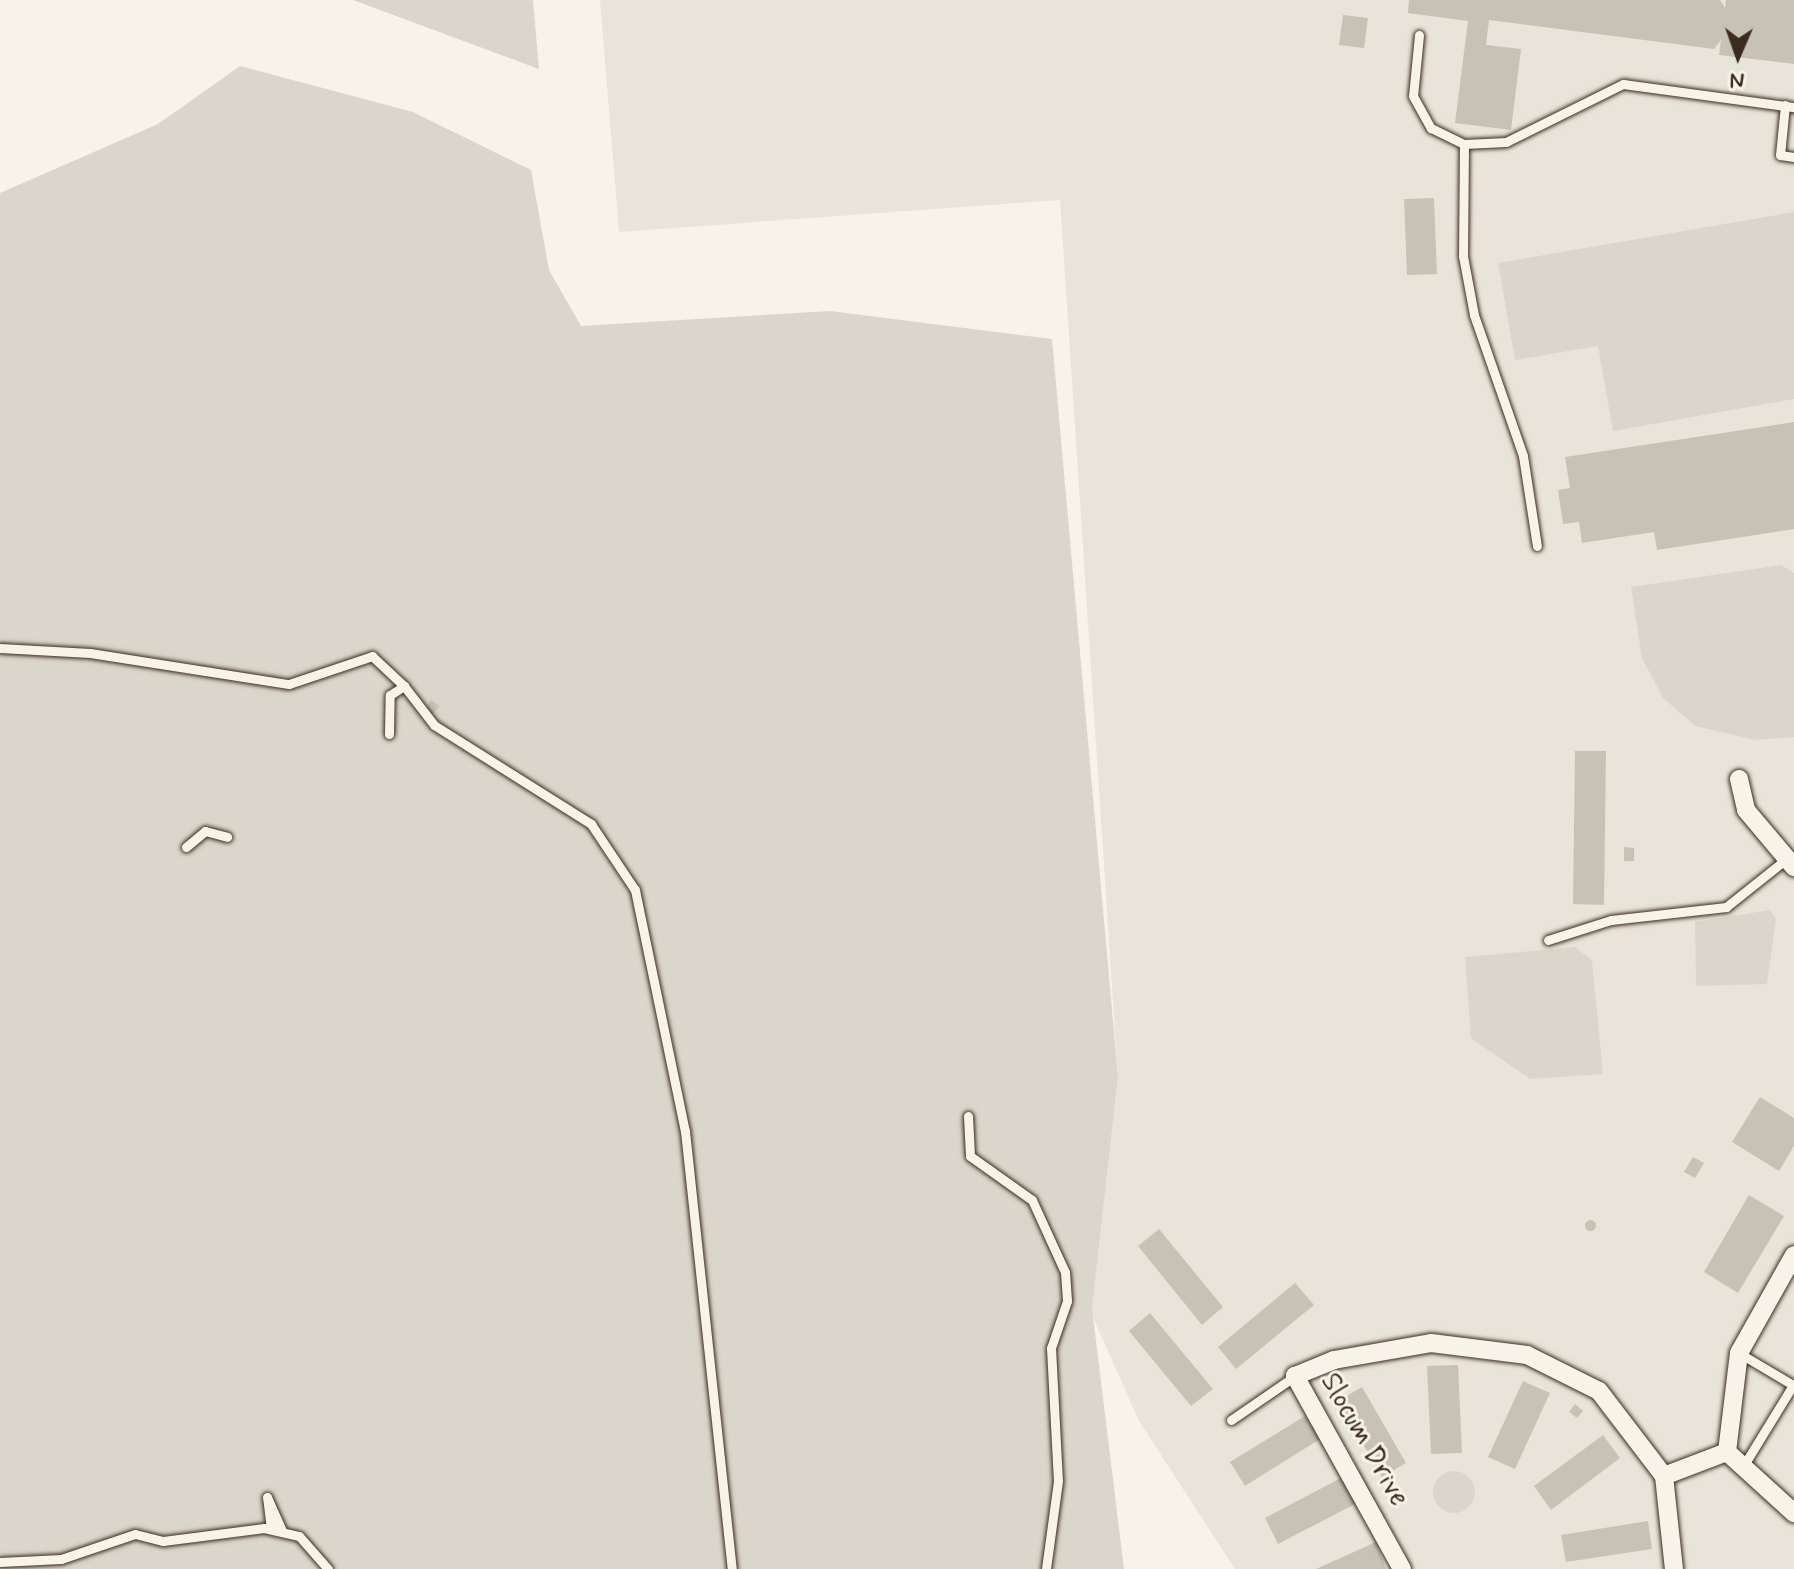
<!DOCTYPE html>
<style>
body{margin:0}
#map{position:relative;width:1794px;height:1569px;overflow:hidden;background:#f7f3e8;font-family:Mynerve,sans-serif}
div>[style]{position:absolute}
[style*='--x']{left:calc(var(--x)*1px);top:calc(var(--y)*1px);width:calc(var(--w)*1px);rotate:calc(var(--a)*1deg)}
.built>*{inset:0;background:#e9e4d9}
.green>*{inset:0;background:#dbd6cb}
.round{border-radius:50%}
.building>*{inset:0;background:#c8c1b6}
.roads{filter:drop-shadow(0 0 2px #3b2a1e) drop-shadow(0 0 2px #3b2a1e)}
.service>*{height:9px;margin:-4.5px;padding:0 4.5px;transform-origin:4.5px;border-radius:4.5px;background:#f7f3e8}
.minor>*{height:18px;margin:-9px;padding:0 9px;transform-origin:9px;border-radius:9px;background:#f7f3e8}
span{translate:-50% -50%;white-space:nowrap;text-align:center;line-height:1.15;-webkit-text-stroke:6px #f7f3e8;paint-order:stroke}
.street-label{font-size:28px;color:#3b2a1e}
.north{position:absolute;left:1698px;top:16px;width:80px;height:80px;-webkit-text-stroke:6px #f7f3e8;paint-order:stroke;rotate:182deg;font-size:22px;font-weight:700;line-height:32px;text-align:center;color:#3b2a1e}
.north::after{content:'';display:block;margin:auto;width:28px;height:36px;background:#3b2a1e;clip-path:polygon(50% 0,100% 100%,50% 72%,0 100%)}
</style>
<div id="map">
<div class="built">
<div style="clip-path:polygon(600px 0,1794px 0,1794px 1569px,1235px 1569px,1139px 1421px,1091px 1313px,1118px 1077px,1060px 200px,619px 232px)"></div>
</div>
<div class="green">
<div style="clip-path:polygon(353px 0,533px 0,539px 69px)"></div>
<div style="clip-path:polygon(240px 66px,413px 112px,531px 170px,549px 270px,581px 326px,830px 311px,1052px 339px,1118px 1077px,1092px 1308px,1124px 1569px,0 1569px,0 193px,158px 124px)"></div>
<div style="clip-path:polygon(1794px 212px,1794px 399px,1613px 431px,1598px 346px,1515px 360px,1498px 263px)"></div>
<div style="clip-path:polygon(1781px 565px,1794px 573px,1794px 737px,1755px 740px,1695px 726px,1663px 698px,1642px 658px,1631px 587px)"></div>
<div style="clip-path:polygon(1770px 910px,1776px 919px,1767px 984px,1696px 986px,1695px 922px)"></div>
<div style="clip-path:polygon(1575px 947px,1592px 960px,1603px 1074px,1530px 1079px,1471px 1038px,1465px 957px)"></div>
<div class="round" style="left:1433px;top:1471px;width:42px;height:42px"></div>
</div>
<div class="building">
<div style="clip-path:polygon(1409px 0,1720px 0,1725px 8px,1726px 0,1794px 0,1794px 64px,1719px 55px,1721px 40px,1714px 49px,1489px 20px,1486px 45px,1521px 49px,1511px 130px,1455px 123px,1468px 21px,1408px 13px)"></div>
<div style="clip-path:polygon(1343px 15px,1368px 18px,1364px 48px,1339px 45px)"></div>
<div style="clip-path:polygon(1434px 198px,1437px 274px,1407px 275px,1404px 199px)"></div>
<div style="clip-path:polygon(1794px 422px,1794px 529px,1657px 550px,1654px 532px,1582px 543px,1579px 522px,1563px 524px,1558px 490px,1570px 488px,1565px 457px)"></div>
<div style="clip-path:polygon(431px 700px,440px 706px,433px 714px,426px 708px)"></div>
<div style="clip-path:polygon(1575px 751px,1606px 751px,1604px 905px,1573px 904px)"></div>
<div style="clip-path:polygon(1624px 847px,1634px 848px,1634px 861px,1624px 861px)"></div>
<div style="clip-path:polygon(1760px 1097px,1794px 1118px,1794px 1146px,1779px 1171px,1732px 1142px)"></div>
<div style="clip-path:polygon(1693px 1157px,1704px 1163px,1695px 1178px,1684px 1172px)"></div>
<div style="clip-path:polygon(1749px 1195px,1784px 1216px,1738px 1293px,1704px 1272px)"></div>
<div class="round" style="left:1584.5px;top:1219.5px;width:11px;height:11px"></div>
<div style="clip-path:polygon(1159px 1229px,1223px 1307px,1202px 1325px,1138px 1246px)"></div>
<div style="clip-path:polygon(1295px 1283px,1314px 1305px,1236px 1369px,1218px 1347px)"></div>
<div style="clip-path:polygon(1150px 1313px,1213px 1389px,1191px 1406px,1129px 1331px)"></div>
<div style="clip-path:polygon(1458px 1365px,1462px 1453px,1431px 1454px,1427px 1366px)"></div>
<div style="clip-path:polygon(1523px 1381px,1550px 1393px,1515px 1469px,1488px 1457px)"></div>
<div style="clip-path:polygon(1362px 1387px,1406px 1463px,1382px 1477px,1338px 1401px)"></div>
<div style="clip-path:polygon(1575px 1404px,1583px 1411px,1577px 1418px,1569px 1412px)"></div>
<div style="clip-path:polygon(1305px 1416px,1320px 1439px,1245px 1486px,1230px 1462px)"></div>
<div style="clip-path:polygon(1603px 1435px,1620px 1458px,1551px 1510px,1534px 1486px)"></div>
<div style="clip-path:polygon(1341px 1478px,1355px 1504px,1278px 1544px,1265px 1518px)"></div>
<div style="clip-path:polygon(1648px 1521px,1652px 1549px,1566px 1562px,1561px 1535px)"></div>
<div style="clip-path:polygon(1376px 1542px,1386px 1569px,1316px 1569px)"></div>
</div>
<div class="roads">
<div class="service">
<div style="--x:1419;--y:35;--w:61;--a:95.6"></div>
<div style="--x:1413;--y:96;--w:37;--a:61"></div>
<div style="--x:1431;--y:128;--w:37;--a:26"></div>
<div style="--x:1464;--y:144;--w:42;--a:-2.7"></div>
<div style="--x:1506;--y:142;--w:131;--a:-26.4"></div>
<div style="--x:1623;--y:84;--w:173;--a:7.7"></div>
<div style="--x:1785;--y:105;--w:50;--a:95.7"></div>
<div style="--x:1780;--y:155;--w:14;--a:8"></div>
<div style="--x:1464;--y:144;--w:112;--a:90.5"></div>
<div style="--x:1463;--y:256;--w:60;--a:79.4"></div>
<div style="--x:1474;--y:315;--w:149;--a:70.8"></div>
<div style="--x:1523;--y:456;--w:91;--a:81.2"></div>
<div style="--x:0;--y:648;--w:90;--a:3.2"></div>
<div style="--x:90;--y:653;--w:201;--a:8.9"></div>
<div style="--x:289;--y:684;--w:88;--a:-18.6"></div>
<div style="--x:372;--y:656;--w:44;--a:43.2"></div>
<div style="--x:389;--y:734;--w:39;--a:-89"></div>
<div style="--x:390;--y:695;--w:17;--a:-33"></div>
<div style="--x:404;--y:686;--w:49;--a:52.4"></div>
<div style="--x:434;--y:725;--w:186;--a:32.2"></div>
<div style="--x:591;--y:824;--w:79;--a:56.3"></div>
<div style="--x:635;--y:890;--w:246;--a:78.3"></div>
<div style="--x:685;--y:1131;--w:441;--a:83.9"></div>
<div style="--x:186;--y:847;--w:25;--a:-40"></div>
<div style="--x:205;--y:831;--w:23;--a:15"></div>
<div style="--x:1548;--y:940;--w:66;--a:-17.6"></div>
<div style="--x:1611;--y:920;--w:116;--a:-6.4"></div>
<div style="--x:1726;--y:907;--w:75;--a:-38.5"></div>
<div style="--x:968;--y:1116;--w:40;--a:87.1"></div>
<div style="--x:970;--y:1156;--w:76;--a:35.4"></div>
<div style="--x:1032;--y:1200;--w:79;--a:65.4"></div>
<div style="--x:1065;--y:1272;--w:29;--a:86"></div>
<div style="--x:1067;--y:1301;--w:50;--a:108.8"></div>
<div style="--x:1051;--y:1348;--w:133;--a:87"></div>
<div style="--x:1058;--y:1481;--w:89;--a:97.8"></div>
<div style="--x:1739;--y:1353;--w:63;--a:30.7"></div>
<div style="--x:1793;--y:1385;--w:94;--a:121.5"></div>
<div style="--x:1231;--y:1420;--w:78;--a:-34.5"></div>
<div style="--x:271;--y:1529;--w:32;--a:-97"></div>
<div style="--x:267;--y:1497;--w:37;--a:66"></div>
<div style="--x:0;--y:1562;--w:61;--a:-2.8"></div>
<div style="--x:61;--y:1559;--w:78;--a:-18.7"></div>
<div style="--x:135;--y:1534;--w:29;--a:14"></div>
<div style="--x:163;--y:1541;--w:102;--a:-7.3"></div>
<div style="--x:264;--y:1528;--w:36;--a:13"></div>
<div style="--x:299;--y:1536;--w:44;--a:48.7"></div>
</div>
<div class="minor">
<div style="--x:1739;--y:779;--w:32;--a:77"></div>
<div style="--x:1746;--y:810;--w:75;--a:49.9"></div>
<div style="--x:1727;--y:1452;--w:100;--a:-83.1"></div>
<div style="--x:1739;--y:1353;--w:112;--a:-60.7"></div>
<div style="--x:1727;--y:1452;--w:91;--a:42.3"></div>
<div style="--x:1664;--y:1476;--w:67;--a:-20.9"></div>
<div style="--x:1402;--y:1569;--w:221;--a:-119"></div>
<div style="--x:1295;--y:1376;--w:42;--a:-22.3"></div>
<div style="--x:1334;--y:1360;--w:98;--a:-9.9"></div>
<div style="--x:1431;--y:1343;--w:97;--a:7.1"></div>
<div style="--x:1527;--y:1355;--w:80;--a:26.6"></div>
<div style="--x:1599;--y:1391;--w:107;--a:52.6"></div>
<div style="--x:1664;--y:1476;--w:94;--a:83.9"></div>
</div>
</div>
<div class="street-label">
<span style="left:1364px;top:1440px;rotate:60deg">Slocum Drive</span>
</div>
<div class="north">N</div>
</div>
